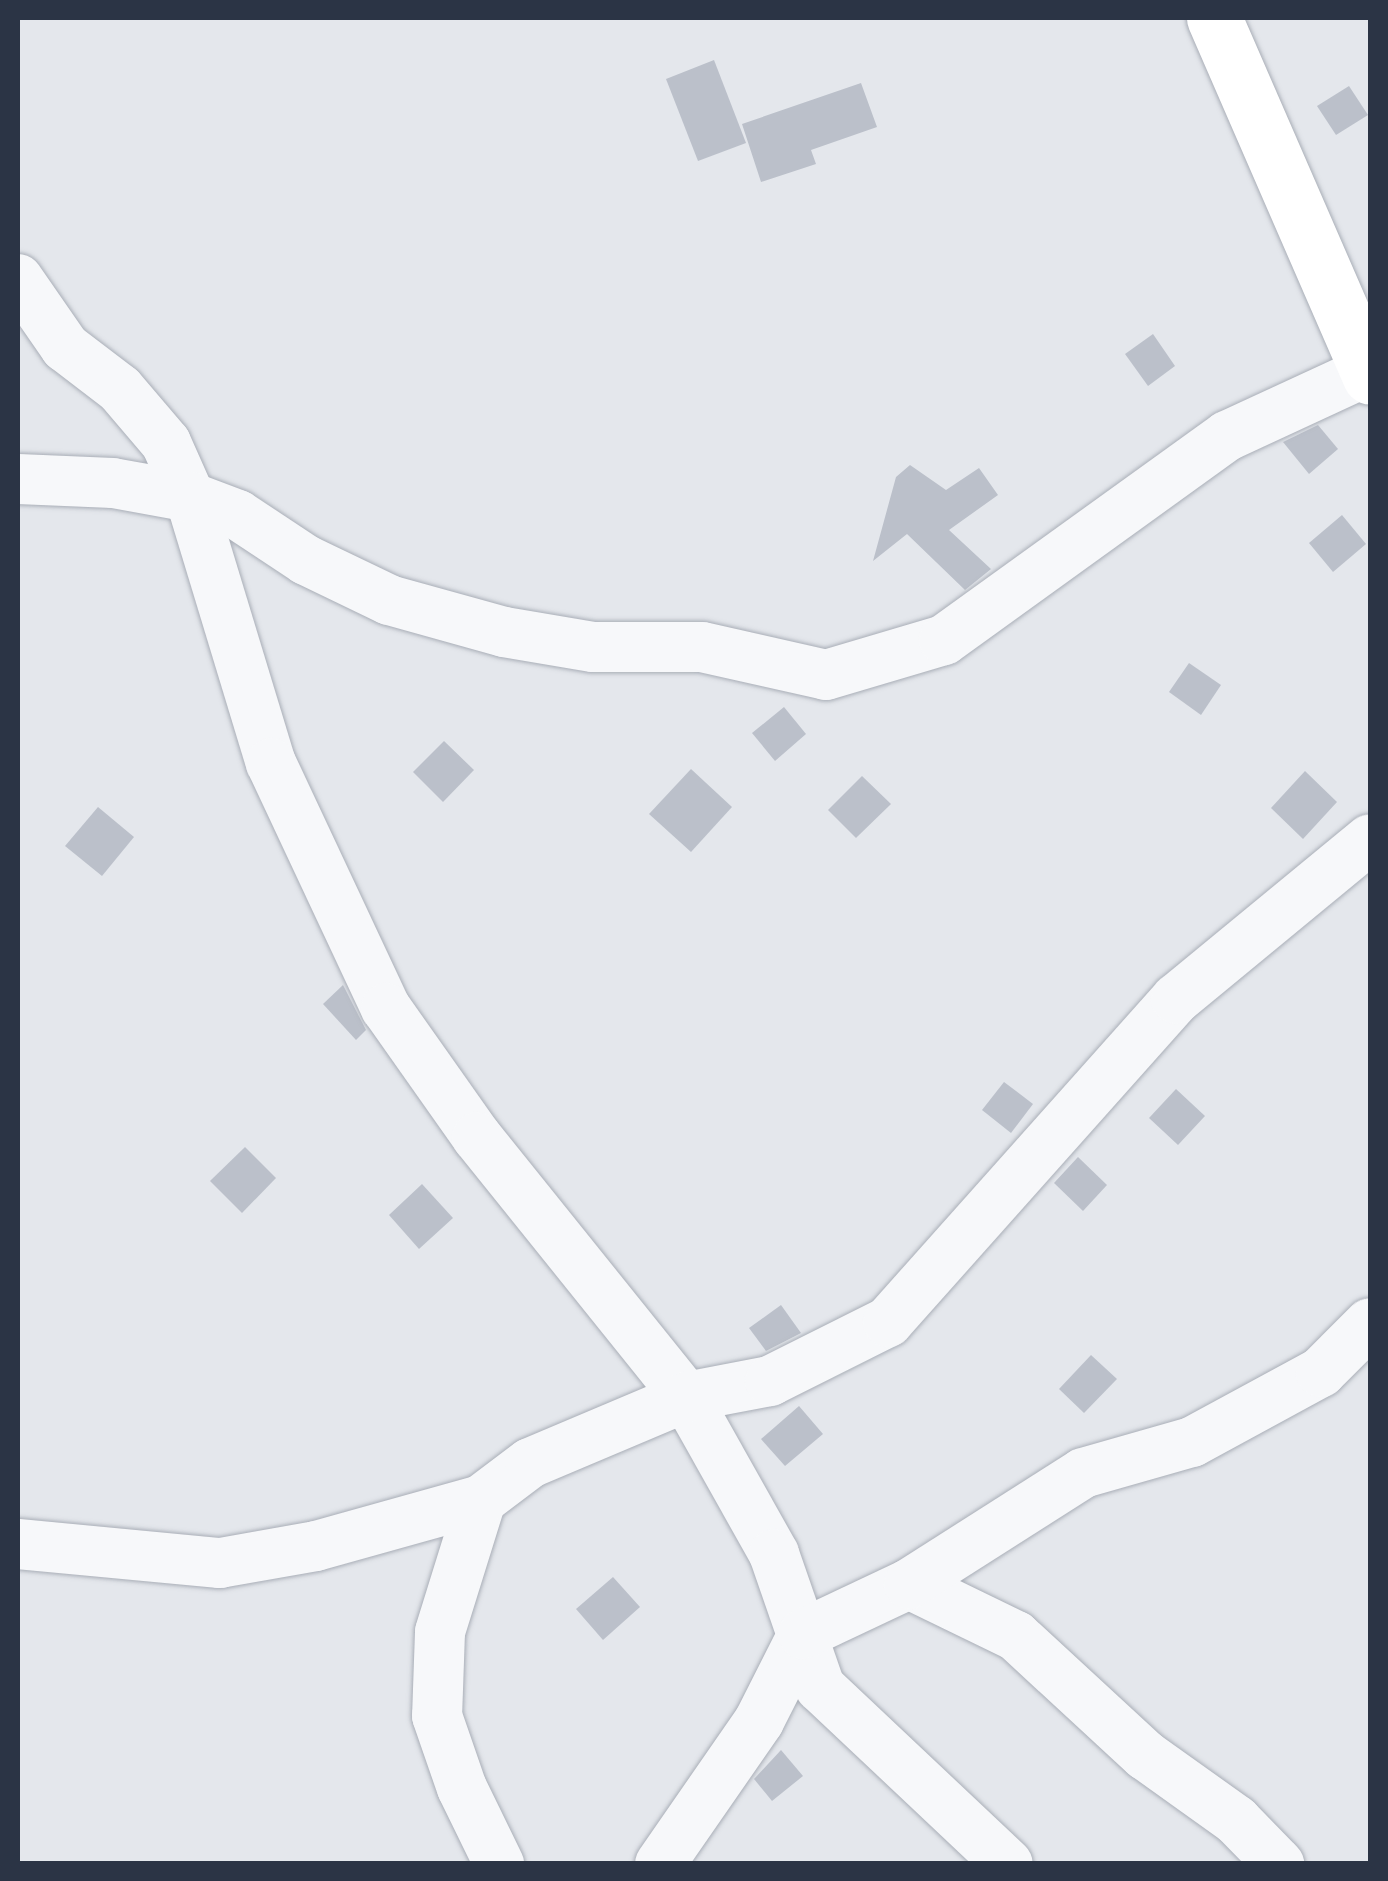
<!DOCTYPE html>
<style>
body{margin:0}
#map{position:relative;width:1388px;height:1881px;overflow:hidden;background:#e4e7ec;font-family:"Public Sans",sans-serif}
div>[style]{position:absolute}
[style*='--x']{left:calc(var(--x)*1px);top:calc(var(--y)*1px);width:calc(var(--w)*1px);rotate:calc(var(--a)*1deg)}
.building>*{inset:0;background:#bbc0ca}
.roads{filter:drop-shadow(0 0 2px #a9aeb7) drop-shadow(0 0 2px #a9aeb7)}
.street>*{height:50px;margin:-25px;padding:0 25px;transform-origin:25px;border-radius:25px;background:#f7f8fa}
.secondary>*{height:55px;margin:-27.5px;padding:0 27.5px;transform-origin:27.5px;border-radius:27.5px;background:#fff}
span{translate:-50% -50%;white-space:nowrap;text-align:center;line-height:1.15;-webkit-text-stroke:8px #f4f6f9;paint-order:stroke}
.frame{position:absolute;inset:0;border:20px solid #2b3445;pointer-events:none}
</style>
<div id="map">
<div class="building">
<div style="clip-path:polygon(714px 60px,746px 143px,698px 161px,666px 79px)"></div>
<div style="clip-path:polygon(861px 83px,877px 127px,811px 150px,816px 164px,761px 182px,742px 124px)"></div>
<div style="clip-path:polygon(1349px 86px,1368px 115px,1336px 135px,1317px 106px)"></div>
<div style="clip-path:polygon(1153px 334px,1175px 366px,1148px 386px,1125px 354px)"></div>
<div style="clip-path:polygon(1318px 425px,1338px 449px,1309px 474px,1283px 442px)"></div>
<div style="clip-path:polygon(910px 465px,946px 490px,979px 468px,998px 495px,949px 530px,991px 569px,965px 590px,907px 534px,873px 561px,896px 477px)"></div>
<div style="clip-path:polygon(1342px 515px,1366px 544px,1333px 572px,1309px 543px)"></div>
<div style="clip-path:polygon(1189px 663px,1221px 685px,1201px 715px,1169px 692px)"></div>
<div style="clip-path:polygon(784px 707px,806px 734px,775px 761px,752px 733px)"></div>
<div style="clip-path:polygon(444px 741px,474px 770px,443px 802px,413px 772px)"></div>
<div style="clip-path:polygon(691px 769px,732px 807px,691px 852px,649px 814px)"></div>
<div style="clip-path:polygon(1305px 771px,1337px 802px,1303px 839px,1271px 808px)"></div>
<div style="clip-path:polygon(862px 776px,891px 804px,856px 838px,828px 810px)"></div>
<div style="clip-path:polygon(98px 807px,134px 837px,102px 876px,65px 846px)"></div>
<div style="clip-path:polygon(343px 985px,366px 1030px,356px 1040px,323px 1004px)"></div>
<div style="clip-path:polygon(1004px 1082px,1033px 1104px,1011px 1133px,982px 1110px)"></div>
<div style="clip-path:polygon(1176px 1089px,1205px 1116px,1178px 1145px,1149px 1118px)"></div>
<div style="clip-path:polygon(245px 1147px,276px 1178px,242px 1213px,210px 1181px)"></div>
<div style="clip-path:polygon(1078px 1157px,1107px 1185px,1083px 1211px,1054px 1183px)"></div>
<div style="clip-path:polygon(422px 1184px,453px 1218px,419px 1249px,389px 1215px)"></div>
<div style="clip-path:polygon(781px 1305px,801px 1333px,766px 1351px,749px 1328px)"></div>
<div style="clip-path:polygon(1091px 1355px,1117px 1379px,1084px 1413px,1059px 1389px)"></div>
<div style="clip-path:polygon(799px 1406px,823px 1434px,785px 1466px,761px 1439px)"></div>
<div style="clip-path:polygon(613px 1577px,640px 1607px,603px 1640px,576px 1609px)"></div>
<div style="clip-path:polygon(781px 1750px,803px 1776px,772px 1801px,754px 1779px)"></div>
</div>
<div class="roads">
<div class="street">
<div style="--x:18;--y:279;--w:83;--a:55.3"></div>
<div style="--x:65;--y:347;--w:69;--a:37.4"></div>
<div style="--x:120;--y:389;--w:71;--a:49.6"></div>
<div style="--x:166;--y:443;--w:59;--a:66"></div>
<div style="--x:190;--y:497;--w:278;--a:73.1"></div>
<div style="--x:271;--y:763;--w:271;--a:64.9"></div>
<div style="--x:386;--y:1008;--w:158;--a:54.8"></div>
<div style="--x:477;--y:1137;--w:334;--a:51.2"></div>
<div style="--x:686;--y:1397;--w:180;--a:60.7"></div>
<div style="--x:774;--y:1554;--w:141;--a:70.9"></div>
<div style="--x:820;--y:1687;--w:258;--a:43.3"></div>
<div style="--x:18;--y:479;--w:95;--a:2.4"></div>
<div style="--x:113;--y:483;--w:78;--a:10.3"></div>
<div style="--x:190;--y:497;--w:51;--a:20.6"></div>
<div style="--x:238;--y:515;--w:82;--a:33.5"></div>
<div style="--x:306;--y:560;--w:92;--a:25.7"></div>
<div style="--x:389;--y:600;--w:119;--a:15.5"></div>
<div style="--x:504;--y:632;--w:90;--a:9.6"></div>
<div style="--x:593;--y:647;--w:109;--a:0"></div>
<div style="--x:702;--y:647;--w:127;--a:12.7"></div>
<div style="--x:826;--y:675;--w:123;--a:-16.5"></div>
<div style="--x:944;--y:640;--w:349;--a:-35.8"></div>
<div style="--x:1227;--y:436;--w:157;--a:-24.8"></div>
<div style="--x:481;--y:1500;--w:138;--a:107.3"></div>
<div style="--x:440;--y:1632;--w:84;--a:92"></div>
<div style="--x:437;--y:1716;--w:76;--a:70.9"></div>
<div style="--x:462;--y:1788;--w:85;--a:64"></div>
<div style="--x:18;--y:1544;--w:203;--a:5.4"></div>
<div style="--x:220;--y:1563;--w:97;--a:-10"></div>
<div style="--x:316;--y:1546;--w:171;--a:-15.6"></div>
<div style="--x:481;--y:1500;--w:61;--a:-37.1"></div>
<div style="--x:530;--y:1463;--w:169;--a:-22.9"></div>
<div style="--x:686;--y:1397;--w:86;--a:-10.8"></div>
<div style="--x:770;--y:1381;--w:132;--a:-26.6"></div>
<div style="--x:888;--y:1322;--w:433;--a:-48.3"></div>
<div style="--x:1176;--y:999;--w:251;--a:-39.5"></div>
<div style="--x:909;--y:1584;--w:119;--a:25.9"></div>
<div style="--x:1016;--y:1636;--w:176;--a:42.7"></div>
<div style="--x:1145;--y:1755;--w:112;--a:35.5"></div>
<div style="--x:1236;--y:1820;--w:62;--a:45.7"></div>
<div style="--x:660;--y:1864;--w:174;--a:-55.3"></div>
<div style="--x:759;--y:1721;--w:97;--a:-63.2"></div>
<div style="--x:803;--y:1634;--w:117;--a:-25.3"></div>
<div style="--x:909;--y:1584;--w:206;--a:-32.5"></div>
<div style="--x:1083;--y:1473;--w:113;--a:-15.9"></div>
<div style="--x:1192;--y:1442;--w:147;--a:-28.5"></div>
<div style="--x:1321;--y:1372;--w:69;--a:-45"></div>
</div>
<div class="secondary">
<div style="--x:1214;--y:18;--w:391;--a:66.5"></div>
</div>
</div>
<div class="frame"></div>
</div>
